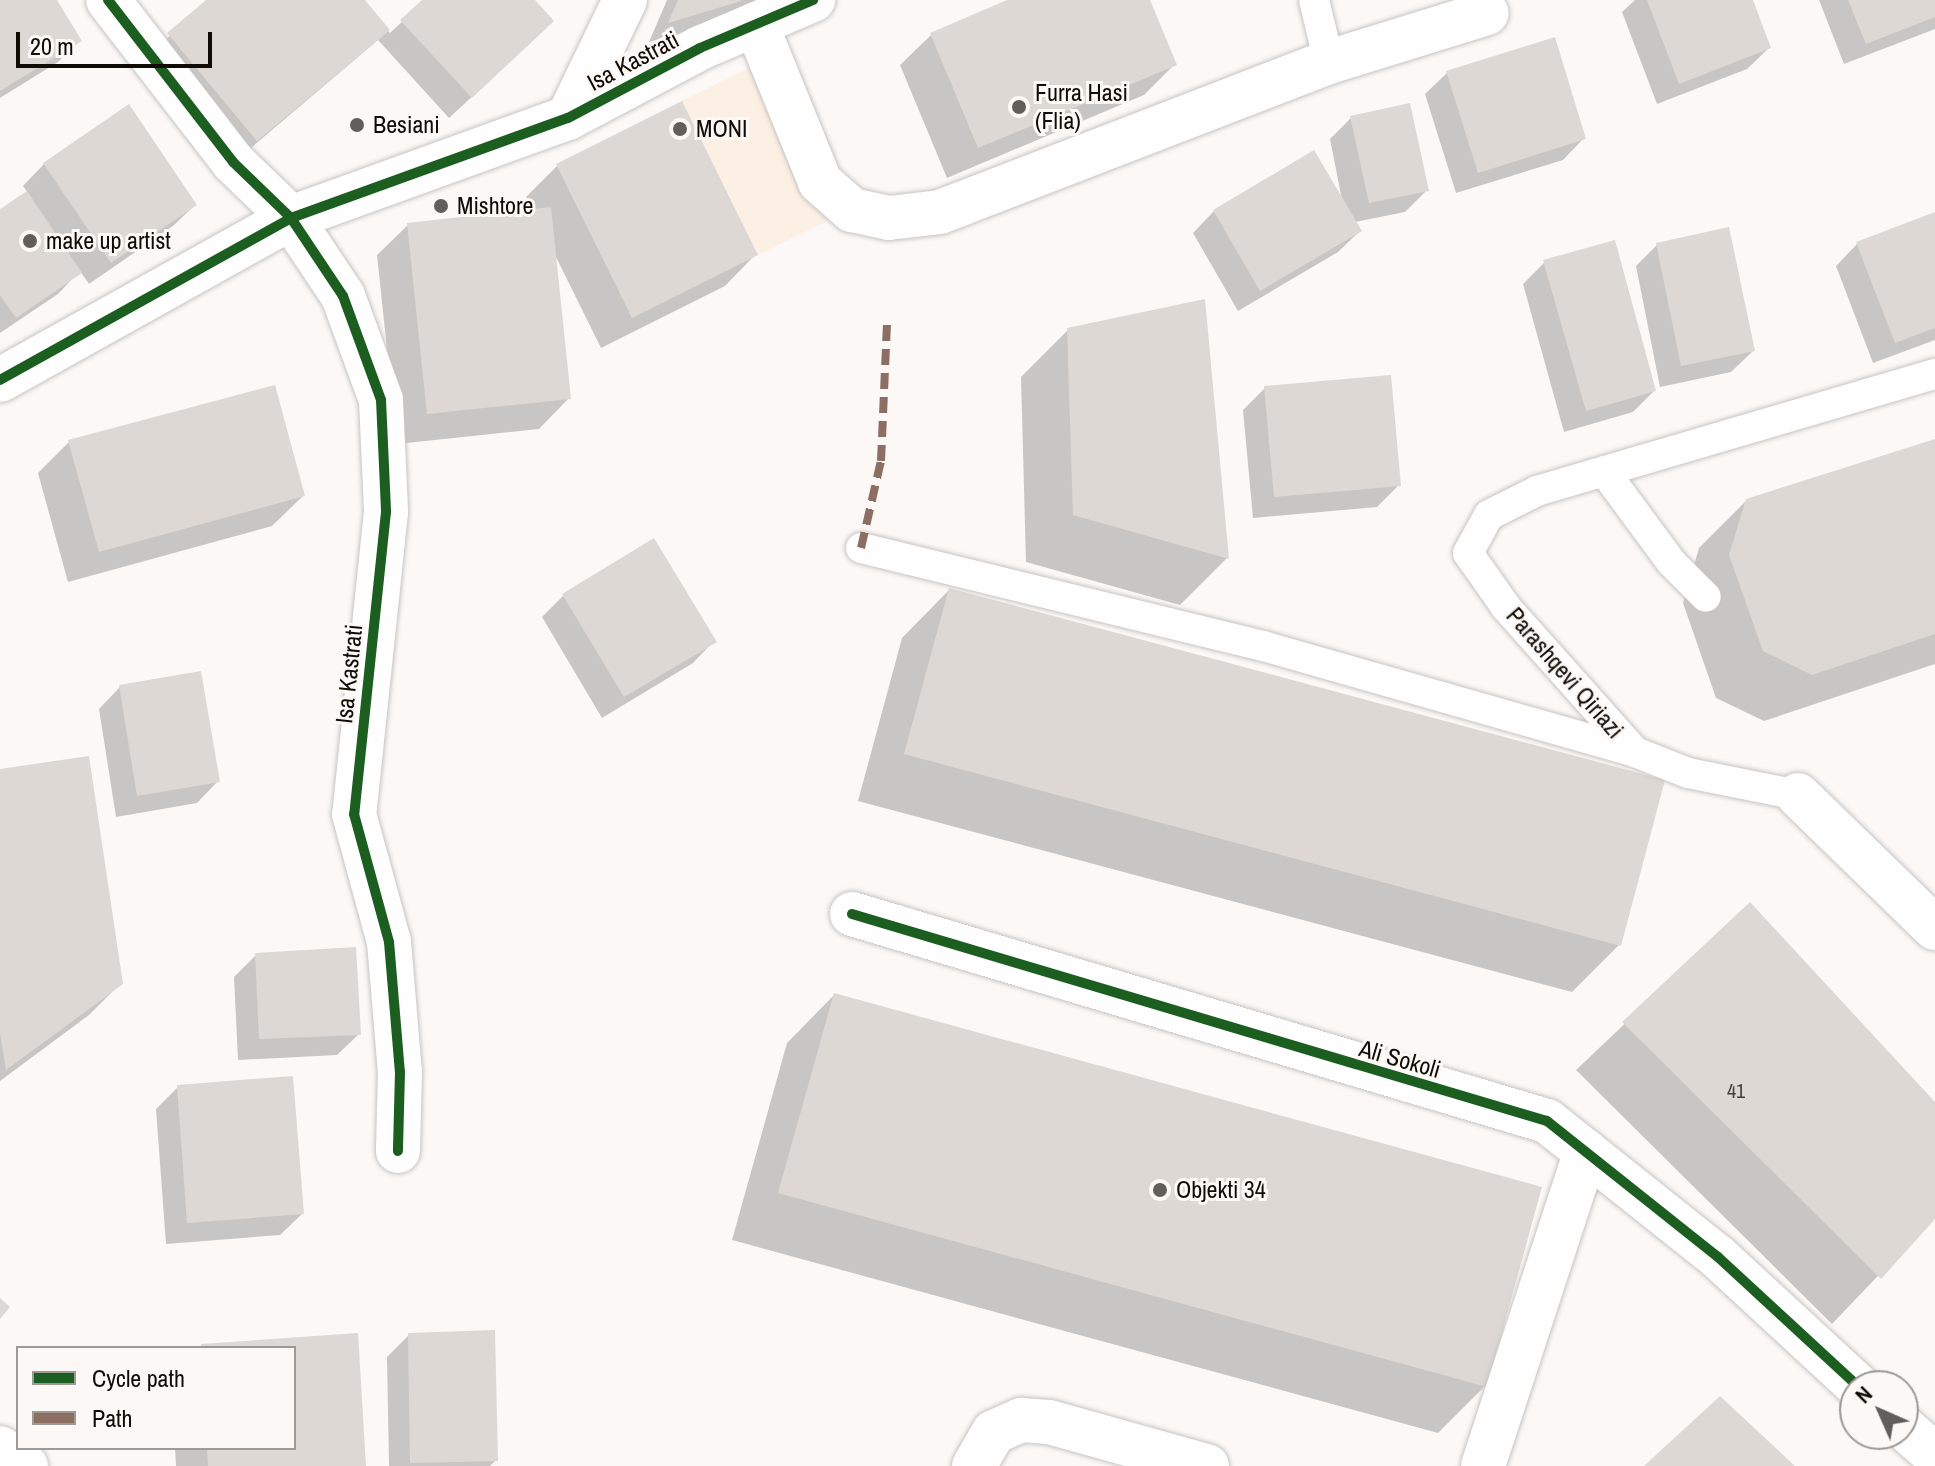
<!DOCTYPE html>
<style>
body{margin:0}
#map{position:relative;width:1935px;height:1466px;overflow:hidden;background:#fbf8f6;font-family:"Archivo Narrow",sans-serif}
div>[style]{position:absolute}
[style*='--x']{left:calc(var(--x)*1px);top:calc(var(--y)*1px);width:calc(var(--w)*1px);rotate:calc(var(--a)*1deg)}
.built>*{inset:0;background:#fcf0e5}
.shadow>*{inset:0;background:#0003}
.building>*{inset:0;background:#ddd8d3}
.roads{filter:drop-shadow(0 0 2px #c8c4c0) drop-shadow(0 0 2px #c8c4c0)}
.lane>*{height:30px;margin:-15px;padding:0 15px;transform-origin:15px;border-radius:15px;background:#fefefe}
.street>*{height:44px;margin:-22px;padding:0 22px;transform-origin:22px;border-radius:22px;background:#fefefe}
.secondary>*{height:44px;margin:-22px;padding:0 22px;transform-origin:22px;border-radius:22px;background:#fefefe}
.quiet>*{height:8px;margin-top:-4px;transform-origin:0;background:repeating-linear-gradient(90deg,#8d6e63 0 16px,transparent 0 24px)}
.cycleway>*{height:10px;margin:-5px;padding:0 5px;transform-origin:5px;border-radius:5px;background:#1b5e20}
.dots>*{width:22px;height:22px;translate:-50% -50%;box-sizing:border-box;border:4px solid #fcf8f5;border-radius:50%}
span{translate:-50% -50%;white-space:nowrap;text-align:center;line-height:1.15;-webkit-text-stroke:6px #fcf8f5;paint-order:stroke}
.number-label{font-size:20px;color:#443e39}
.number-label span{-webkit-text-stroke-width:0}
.street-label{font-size:24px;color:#110b06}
.poi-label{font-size:24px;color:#110b06}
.left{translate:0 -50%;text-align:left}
.legend{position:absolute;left:16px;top:1346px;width:280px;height:104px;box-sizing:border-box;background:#fcf8f5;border:2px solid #9e9995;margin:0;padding:10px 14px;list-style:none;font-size:24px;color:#110b06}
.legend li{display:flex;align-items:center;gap:16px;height:40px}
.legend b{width:40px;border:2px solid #9e9995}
.north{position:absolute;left:1839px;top:1370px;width:80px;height:80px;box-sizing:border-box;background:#fcf8f5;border:2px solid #9e9995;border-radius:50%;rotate:315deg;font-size:22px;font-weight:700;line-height:32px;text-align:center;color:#110b06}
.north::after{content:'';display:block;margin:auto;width:28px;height:36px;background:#635e5a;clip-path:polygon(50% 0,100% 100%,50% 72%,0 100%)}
.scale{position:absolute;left:16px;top:32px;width:196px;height:36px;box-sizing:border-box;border:4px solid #110b06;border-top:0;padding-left:10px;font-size:24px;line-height:28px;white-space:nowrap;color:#110b06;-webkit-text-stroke:6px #fcf8f5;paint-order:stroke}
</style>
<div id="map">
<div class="built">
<div style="clip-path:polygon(757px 64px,834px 218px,758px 255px,682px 101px)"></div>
</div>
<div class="shadow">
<div style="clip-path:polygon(0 0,54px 0,80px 40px,58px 62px,0 98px)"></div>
<div style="clip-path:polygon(209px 0,362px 0,390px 33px,425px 0,532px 0,530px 43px,449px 118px,378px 40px,225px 170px,138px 65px)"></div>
<div style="clip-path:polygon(667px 0,790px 0,649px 42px)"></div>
<div style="clip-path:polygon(1013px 0,1148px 0,1175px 64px,1144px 95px,947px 178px,900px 65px,931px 35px)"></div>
<div style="clip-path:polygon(1635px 0,1751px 0,1769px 48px,1747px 69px,1657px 104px,1622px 12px)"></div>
<div style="clip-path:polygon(1819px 0,1935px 0,1935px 29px,1844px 64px)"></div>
<div style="clip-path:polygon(1447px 73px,1584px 138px,1563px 160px,1456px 193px,1425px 94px)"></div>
<div style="clip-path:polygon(681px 104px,755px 255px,725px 286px,601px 348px,555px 255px,569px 398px,539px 429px,397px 444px,377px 255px,408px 225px,533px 211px,526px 197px,557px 166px)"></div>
<div style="clip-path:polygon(1351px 118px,1427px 190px,1405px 212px,1355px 222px,1360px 231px,1338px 252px,1238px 311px,1193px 233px,1214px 211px,1342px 200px,1330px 139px)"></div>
<div style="clip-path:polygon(44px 164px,195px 205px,173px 226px,89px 284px,80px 271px,58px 294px,0 333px,0 212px,28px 193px,23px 186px)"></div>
<div style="clip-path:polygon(1935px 214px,1935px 340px,1873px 363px,1836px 266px,1857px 244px)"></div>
<div style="clip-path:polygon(1657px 245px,1753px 351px,1731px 372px,1660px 387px,1636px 266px)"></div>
<div style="clip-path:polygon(1545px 262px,1654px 391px,1633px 412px,1564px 432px,1523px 284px)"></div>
<div style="clip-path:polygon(1068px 330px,1227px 558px,1180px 605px,1026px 562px,1021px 377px)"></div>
<div style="clip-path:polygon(1265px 388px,1399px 485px,1377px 507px,1253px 518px,1243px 410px)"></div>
<div style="clip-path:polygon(1935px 441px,1935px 664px,1764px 721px,1716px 698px,1683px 603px,1699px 548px,1747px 500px)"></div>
<div style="clip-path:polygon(69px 442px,303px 496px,272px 526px,68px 582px,38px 473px)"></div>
<div style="clip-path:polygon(949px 590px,1619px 945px,1572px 992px,858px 801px,902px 638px)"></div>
<div style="clip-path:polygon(563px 596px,714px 641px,693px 663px,602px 718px,542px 617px)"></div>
<div style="clip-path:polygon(120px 687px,218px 781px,197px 803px,116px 817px,99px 709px)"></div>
<div style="clip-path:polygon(0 771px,120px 984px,89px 1015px,0 1081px)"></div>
<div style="clip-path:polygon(1750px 905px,1935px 1105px,1935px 1216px,1832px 1324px,1576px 1070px)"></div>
<div style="clip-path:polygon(256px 955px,359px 1034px,337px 1055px,238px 1060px,234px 977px)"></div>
<div style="clip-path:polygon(834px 995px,1485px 1386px,1438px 1433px,732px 1240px,787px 1043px)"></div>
<div style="clip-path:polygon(178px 1087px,302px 1214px,280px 1235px,166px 1244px,156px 1109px)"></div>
<div style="clip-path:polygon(356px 1335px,364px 1466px,176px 1466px,175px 1448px,294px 1448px,294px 1348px,202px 1345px)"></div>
<div style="clip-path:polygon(409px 1335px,496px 1460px,490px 1466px,389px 1466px,387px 1357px)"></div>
</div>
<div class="building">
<div style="clip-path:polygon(0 0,57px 0,82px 41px,0 91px)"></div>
<div style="clip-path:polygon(206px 0,365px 0,390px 30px,257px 141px,167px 33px)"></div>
<div style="clip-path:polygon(422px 0,535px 0,554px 21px,472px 98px,400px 20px)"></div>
<div style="clip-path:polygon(678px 0,741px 0,741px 1px,668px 23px)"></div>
<div style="clip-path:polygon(1007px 0,1150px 0,1177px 65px,978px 148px,930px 33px)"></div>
<div style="clip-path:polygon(1647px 0,1753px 0,1771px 48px,1679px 84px)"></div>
<div style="clip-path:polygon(1848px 0,1935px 0,1935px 17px,1866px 44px)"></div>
<div style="clip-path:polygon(1555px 37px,1586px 139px,1478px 173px,1446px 71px)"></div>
<div style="clip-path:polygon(682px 101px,758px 255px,632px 318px,556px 164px)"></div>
<div style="clip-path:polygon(1410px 103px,1429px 191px,1369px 203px,1350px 116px)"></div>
<div style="clip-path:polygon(129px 104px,197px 205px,111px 263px,43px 163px)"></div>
<div style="clip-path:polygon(1314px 150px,1362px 231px,1260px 291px,1213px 210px)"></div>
<div style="clip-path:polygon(27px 191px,82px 273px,16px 318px,0 295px,0 209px)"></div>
<div style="clip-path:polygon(551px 207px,571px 399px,427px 414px,407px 223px)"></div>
<div style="clip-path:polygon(1935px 212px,1935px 328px,1895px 343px,1856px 242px)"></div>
<div style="clip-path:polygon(1729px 227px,1755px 351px,1681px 366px,1656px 243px)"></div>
<div style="clip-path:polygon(1615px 240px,1656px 391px,1586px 411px,1543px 260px)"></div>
<div style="clip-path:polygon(1205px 299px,1229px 559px,1073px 515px,1067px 328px)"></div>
<div style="clip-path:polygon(1391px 375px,1401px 486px,1274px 497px,1264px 386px)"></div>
<div style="clip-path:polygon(275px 385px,305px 496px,99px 552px,68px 440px)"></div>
<div style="clip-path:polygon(1935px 439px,1935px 634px,1812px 675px,1763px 651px,1729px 555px,1746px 499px)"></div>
<div style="clip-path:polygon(654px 538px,717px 642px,624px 697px,562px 594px)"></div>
<div style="clip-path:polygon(949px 588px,1665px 780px,1621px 946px,904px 754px)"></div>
<div style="clip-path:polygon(201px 671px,220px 782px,137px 796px,119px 685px)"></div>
<div style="clip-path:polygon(89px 756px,123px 984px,6px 1070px,0 1033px,0 769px)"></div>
<div style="clip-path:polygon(1750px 902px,1935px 1102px,1935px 1219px,1881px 1279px,1622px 1022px)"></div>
<div style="clip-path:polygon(356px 947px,361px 1035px,259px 1039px,255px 953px)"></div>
<div style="clip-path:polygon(834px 993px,1542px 1187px,1487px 1387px,778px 1193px)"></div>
<div style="clip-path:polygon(293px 1076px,304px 1214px,187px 1223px,177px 1085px)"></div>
<div style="clip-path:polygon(0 1298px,10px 1307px,0 1319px)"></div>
<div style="clip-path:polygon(495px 1330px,498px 1461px,410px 1463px,408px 1333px)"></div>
<div style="clip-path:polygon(358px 1333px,366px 1466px,208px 1466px,207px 1448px,294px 1448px,294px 1348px,201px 1348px,201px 1344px)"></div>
<div style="clip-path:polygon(1720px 1396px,1795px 1466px,1644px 1466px)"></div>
</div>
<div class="roads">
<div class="lane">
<div style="--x:1314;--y:0;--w:64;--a:76.4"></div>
<div style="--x:1604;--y:471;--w:113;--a:53.6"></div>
<div style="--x:1671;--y:562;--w:49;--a:45"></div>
<div style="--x:861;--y:548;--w:414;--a:13.7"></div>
<div style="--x:1263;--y:646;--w:387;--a:15.9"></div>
<div style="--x:1635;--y:752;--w:57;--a:21.6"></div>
<div style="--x:1688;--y:773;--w:112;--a:11.3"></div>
<div style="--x:1635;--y:752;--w:194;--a:-131.7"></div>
<div style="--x:1506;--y:607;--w:66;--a:-125.1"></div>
<div style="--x:1468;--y:553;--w:43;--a:-61.1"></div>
<div style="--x:1489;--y:515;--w:54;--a:-26.6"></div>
<div style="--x:1537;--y:491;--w:415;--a:-16.4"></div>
</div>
<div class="street">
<div style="--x:108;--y:0;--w:205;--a:52.3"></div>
<div style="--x:233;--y:162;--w:81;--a:44"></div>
<div style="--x:291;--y:218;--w:94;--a:56.3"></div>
<div style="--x:343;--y:296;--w:111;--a:69.9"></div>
<div style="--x:381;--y:400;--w:112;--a:87.4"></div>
<div style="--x:386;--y:512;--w:304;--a:96"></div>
<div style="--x:354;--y:814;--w:133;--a:74.7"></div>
<div style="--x:389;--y:942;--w:130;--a:85.2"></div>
<div style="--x:400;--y:1072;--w:79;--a:91.5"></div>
<div style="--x:756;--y:24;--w:170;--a:67.9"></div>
<div style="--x:820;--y:182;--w:43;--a:41.2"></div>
<div style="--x:852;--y:210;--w:38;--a:12"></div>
<div style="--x:889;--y:218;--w:51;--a:-6.7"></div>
<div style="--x:940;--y:212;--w:417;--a:-21.1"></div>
<div style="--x:1329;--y:62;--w:165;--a:-17.2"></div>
<div style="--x:568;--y:118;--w:131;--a:-64.2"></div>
<div style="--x:1798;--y:795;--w:191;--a:44.2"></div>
<div style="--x:852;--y:914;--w:725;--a:16.59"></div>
<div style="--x:1547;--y:1121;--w:218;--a:38.5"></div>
<div style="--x:1718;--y:1257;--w:190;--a:42.7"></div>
<div style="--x:1903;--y:1427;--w:43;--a:41.2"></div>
<div style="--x:974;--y:1466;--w:39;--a:-60"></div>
<div style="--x:994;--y:1432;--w:30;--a:-24"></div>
<div style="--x:1021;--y:1420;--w:28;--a:4"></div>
<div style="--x:1049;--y:1422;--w:164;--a:15.6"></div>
<div style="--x:1483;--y:1466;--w:331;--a:-71.9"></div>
</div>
<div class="secondary">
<div style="--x:0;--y:380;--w:333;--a:-29.1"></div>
<div style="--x:291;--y:218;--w:294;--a:-19.9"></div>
<div style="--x:568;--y:118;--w:149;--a:-27.9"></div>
<div style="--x:700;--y:48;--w:123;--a:-23"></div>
<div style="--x:0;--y:1448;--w:32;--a:35"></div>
</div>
</div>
<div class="quiet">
<div style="--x:861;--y:548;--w:89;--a:-77.1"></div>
<div style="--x:881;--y:461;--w:140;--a:-87.5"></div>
</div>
<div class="cycleway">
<div style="--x:108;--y:0;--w:205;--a:52.3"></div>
<div style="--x:233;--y:162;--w:81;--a:44"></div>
<div style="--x:291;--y:218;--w:94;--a:56.3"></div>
<div style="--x:343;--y:296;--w:111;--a:69.9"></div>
<div style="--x:381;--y:400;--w:112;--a:87.4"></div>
<div style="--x:386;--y:512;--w:304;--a:96"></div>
<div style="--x:354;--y:814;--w:133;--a:74.7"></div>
<div style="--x:389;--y:942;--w:130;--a:85.2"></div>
<div style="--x:400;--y:1072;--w:79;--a:91.5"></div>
<div style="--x:0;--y:380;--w:333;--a:-29.1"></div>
<div style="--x:291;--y:218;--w:294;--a:-19.9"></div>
<div style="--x:568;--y:118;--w:149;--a:-27.9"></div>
<div style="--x:700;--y:48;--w:123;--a:-23"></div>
<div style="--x:852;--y:914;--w:725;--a:16.59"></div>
<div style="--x:1547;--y:1121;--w:218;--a:38.5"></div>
<div style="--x:1718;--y:1257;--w:190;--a:42.7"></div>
</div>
<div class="dots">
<div style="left:1019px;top:107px;background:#635e5a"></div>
<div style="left:357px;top:125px;background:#635e5a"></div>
<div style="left:680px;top:129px;background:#635e5a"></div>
<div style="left:441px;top:206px;background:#635e5a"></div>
<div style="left:30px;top:241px;background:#635e5a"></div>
<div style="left:1160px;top:1190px;background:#635e5a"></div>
</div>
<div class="number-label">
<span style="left:1736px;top:1090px">41</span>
</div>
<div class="street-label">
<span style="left:633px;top:61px;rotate:-28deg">Isa Kastrati</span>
<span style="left:1565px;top:673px;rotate:49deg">Parashqevi Qiriazi</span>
<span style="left:349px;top:674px;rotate:-84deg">Isa Kastrati</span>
<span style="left:1400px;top:1059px;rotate:16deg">Ali Sokoli</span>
</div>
<div class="poi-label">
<span class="left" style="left:1035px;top:107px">Furra Hasi<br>(Flia)</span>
<span class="left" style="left:373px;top:125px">Besiani</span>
<span class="left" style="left:696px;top:129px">MONI</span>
<span class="left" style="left:457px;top:206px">Mishtore</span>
<span class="left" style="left:46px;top:241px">make up artist</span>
<span class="left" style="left:1176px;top:1190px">Objekti 34</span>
</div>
<ul class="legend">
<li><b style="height:10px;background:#1b5e20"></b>Cycle path</li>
<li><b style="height:10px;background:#8d6e63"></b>Path</li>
</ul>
<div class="north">N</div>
<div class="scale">20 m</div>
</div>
